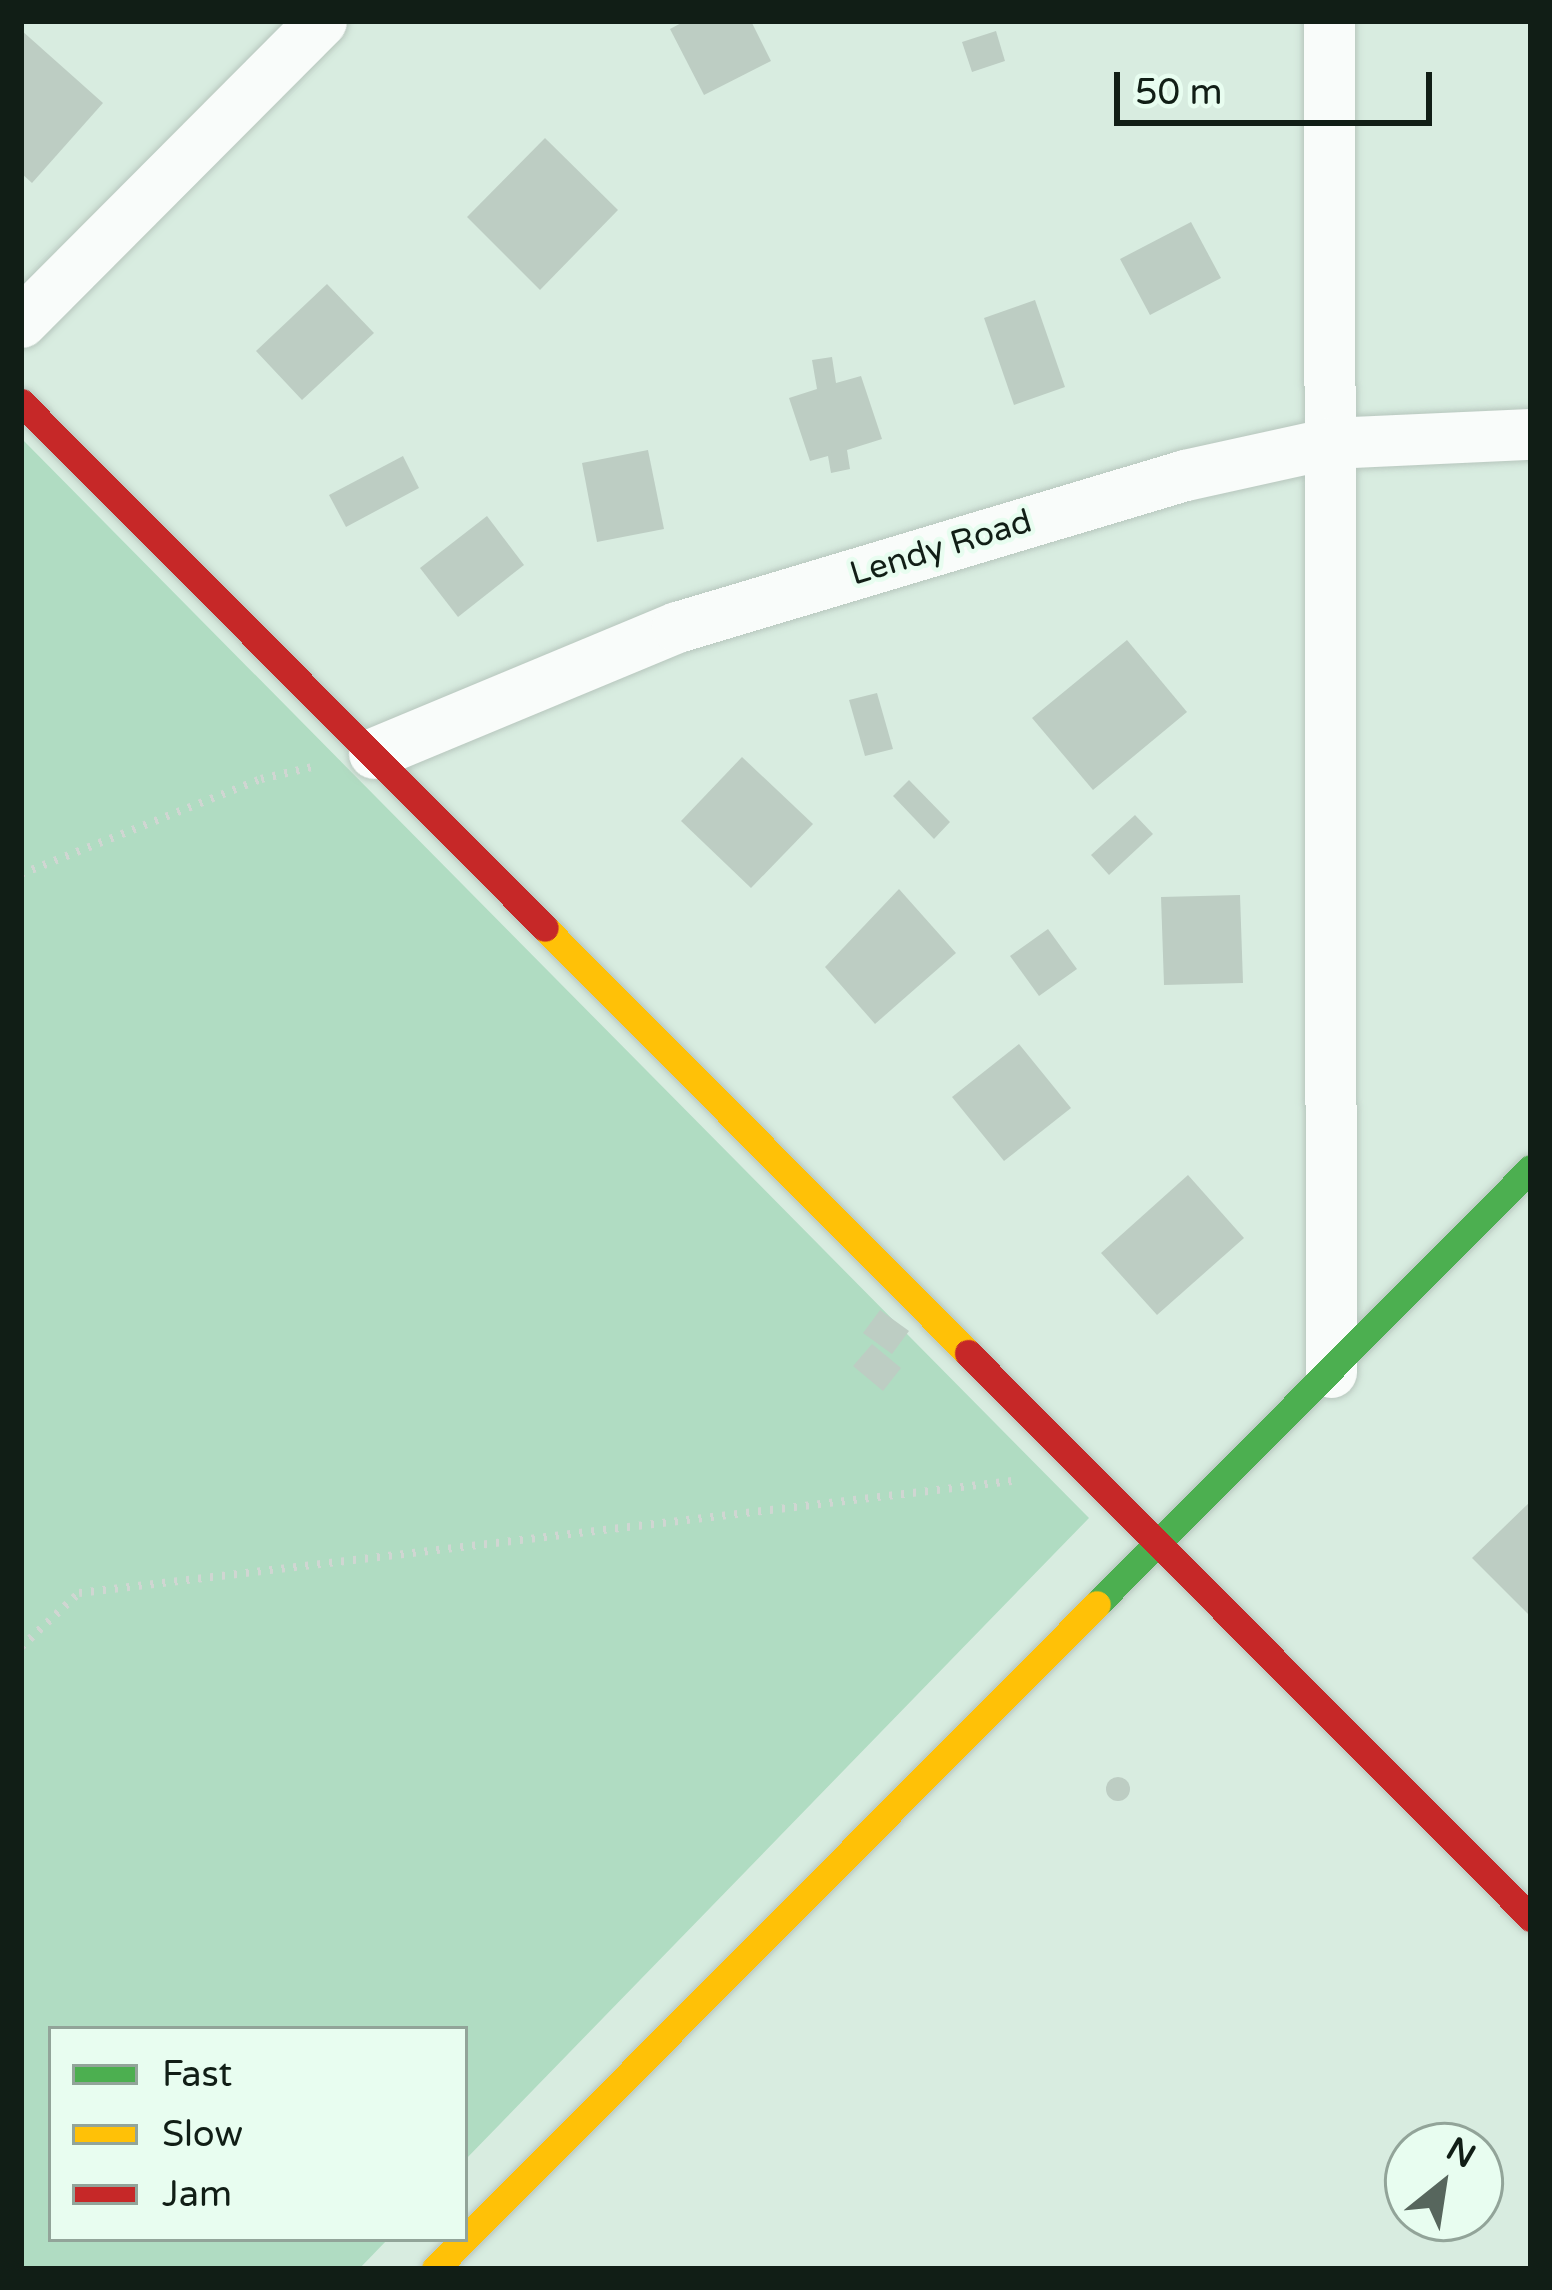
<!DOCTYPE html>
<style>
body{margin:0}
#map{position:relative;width:1552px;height:2290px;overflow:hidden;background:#d8ece0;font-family:"Varela Round",sans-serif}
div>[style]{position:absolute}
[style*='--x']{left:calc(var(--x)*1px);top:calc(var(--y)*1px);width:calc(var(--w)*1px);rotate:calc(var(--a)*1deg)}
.green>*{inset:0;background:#b0dcc2}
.building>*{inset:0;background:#bdcdc3}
.round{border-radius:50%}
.path>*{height:8px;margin-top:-4px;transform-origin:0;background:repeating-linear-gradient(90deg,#d0d6d2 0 3px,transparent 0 12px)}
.roads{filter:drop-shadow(0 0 3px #b7c6bd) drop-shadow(0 0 3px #b7c6bd)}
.street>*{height:51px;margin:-25.5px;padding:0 25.5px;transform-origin:25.5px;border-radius:25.5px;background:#f9fcfa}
.fast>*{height:27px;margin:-13.5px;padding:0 13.5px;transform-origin:13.5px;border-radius:13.5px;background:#4caf50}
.slow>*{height:27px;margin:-13.5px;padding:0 13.5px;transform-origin:13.5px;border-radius:13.5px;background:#ffc107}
.jam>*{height:27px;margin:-13.5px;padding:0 13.5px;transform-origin:13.5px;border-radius:13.5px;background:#c62828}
span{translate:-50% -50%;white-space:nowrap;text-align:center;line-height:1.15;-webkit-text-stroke:9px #e8fdf0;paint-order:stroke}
.street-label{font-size:33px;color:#111e16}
.frame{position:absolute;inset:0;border:24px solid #111e16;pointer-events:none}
.legend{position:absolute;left:48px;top:2026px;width:420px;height:216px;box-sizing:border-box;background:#e8fdf0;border:3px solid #92a499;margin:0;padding:15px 21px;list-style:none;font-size:36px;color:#111e16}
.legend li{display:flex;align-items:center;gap:24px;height:60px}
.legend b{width:60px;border:3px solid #92a499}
.north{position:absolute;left:1384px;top:2122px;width:120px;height:120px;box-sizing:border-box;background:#e8fdf0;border:3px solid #92a499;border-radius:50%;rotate:30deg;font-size:33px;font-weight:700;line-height:48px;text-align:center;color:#111e16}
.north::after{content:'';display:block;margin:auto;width:42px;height:54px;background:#57665d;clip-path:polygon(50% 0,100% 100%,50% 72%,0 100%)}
.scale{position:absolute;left:1114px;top:72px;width:318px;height:54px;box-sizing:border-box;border:6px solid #111e16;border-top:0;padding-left:15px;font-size:36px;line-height:42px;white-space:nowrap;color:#111e16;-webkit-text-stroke:9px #e8fdf0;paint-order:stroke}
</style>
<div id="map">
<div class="green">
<div style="clip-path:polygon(21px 438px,1089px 1518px,465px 2160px,465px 2029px,51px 2029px,51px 2239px,388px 2239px,359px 2269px,21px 2269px)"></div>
</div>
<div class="building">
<div style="clip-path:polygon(685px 21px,751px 21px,771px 61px,704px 95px,670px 29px)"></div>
<div style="clip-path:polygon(21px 30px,103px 103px,32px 183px,21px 173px)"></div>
<div style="clip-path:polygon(996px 31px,1005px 61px,972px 72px,962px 42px)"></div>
<div style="clip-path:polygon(545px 138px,618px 210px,540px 290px,467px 217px)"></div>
<div style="clip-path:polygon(1191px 222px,1221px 278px,1150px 315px,1120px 259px)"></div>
<div style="clip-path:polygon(327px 284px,374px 333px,302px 400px,256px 351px)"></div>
<div style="clip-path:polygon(1035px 300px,1065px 387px,1014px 405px,984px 318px)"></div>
<div style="clip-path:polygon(832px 357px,836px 383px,861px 376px,882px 439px,847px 450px,850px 469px,831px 473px,828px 456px,810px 461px,789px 398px,817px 389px,812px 360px)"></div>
<div style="clip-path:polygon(648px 450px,664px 529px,597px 542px,582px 463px)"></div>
<div style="clip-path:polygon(403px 456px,419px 488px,346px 527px,329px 495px)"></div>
<div style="clip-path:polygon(487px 516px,524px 565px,458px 617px,420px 568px)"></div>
<div style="clip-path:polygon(1127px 640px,1187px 712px,1093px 790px,1032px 718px)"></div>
<div style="clip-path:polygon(877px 693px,893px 749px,865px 756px,849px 700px)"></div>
<div style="clip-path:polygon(742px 757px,813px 824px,751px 888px,681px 821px)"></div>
<div style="clip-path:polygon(909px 780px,950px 822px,934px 839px,893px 796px)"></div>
<div style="clip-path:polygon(1135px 815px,1153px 834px,1109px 875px,1091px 855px)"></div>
<div style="clip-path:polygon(899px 889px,956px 953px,875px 1024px,825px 967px)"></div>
<div style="clip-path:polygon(1240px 895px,1243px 983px,1164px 985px,1161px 897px)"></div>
<div style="clip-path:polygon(1048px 929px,1077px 969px,1039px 996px,1010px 956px)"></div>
<div style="clip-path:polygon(1019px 1044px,1071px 1108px,1004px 1161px,952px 1097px)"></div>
<div style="clip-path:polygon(1188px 1175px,1244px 1238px,1157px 1315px,1101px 1253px)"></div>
<div style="clip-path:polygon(880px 1310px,909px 1331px,892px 1354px,863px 1333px)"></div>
<div style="clip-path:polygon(872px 1344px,901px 1368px,883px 1391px,853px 1366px)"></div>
<div style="clip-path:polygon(1531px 1501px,1531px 1617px,1472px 1558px)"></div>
<div class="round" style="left:1106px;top:1777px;width:24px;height:24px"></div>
</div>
<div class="path">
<div style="--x:21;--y:874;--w:258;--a:-21.6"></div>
<div style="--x:261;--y:779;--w:52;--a:-13.2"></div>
<div style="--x:21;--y:1647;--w:79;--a:-43"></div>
<div style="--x:79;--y:1593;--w:947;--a:-6.85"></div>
</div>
<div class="roads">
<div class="street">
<div style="--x:1329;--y:21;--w:1351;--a:89.92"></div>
<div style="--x:21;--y:322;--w:425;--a:-45.1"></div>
<div style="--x:374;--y:753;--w:328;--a:-22.6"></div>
<div style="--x:677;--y:627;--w:530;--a:-16.66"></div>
<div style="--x:1185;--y:475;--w:148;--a:-12.4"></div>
<div style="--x:1330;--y:443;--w:201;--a:-2.6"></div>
</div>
<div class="fast">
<div style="--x:1097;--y:1604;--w:615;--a:-45.13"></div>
</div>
<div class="slow">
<div style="--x:545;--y:928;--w:600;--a:45.14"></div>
<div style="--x:435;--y:2269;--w:938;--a:-45.13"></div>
</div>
<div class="jam">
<div style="--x:21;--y:402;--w:742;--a:45.11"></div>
<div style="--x:968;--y:1353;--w:798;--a:45.1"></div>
</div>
</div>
<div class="street-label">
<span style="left:941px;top:548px;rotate:-17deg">Lendy Road</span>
</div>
<div class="frame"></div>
<ul class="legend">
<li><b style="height:15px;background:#4caf50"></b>Fast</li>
<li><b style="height:15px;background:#ffc107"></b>Slow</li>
<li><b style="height:15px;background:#c62828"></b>Jam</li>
</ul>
<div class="north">N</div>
<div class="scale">50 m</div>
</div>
